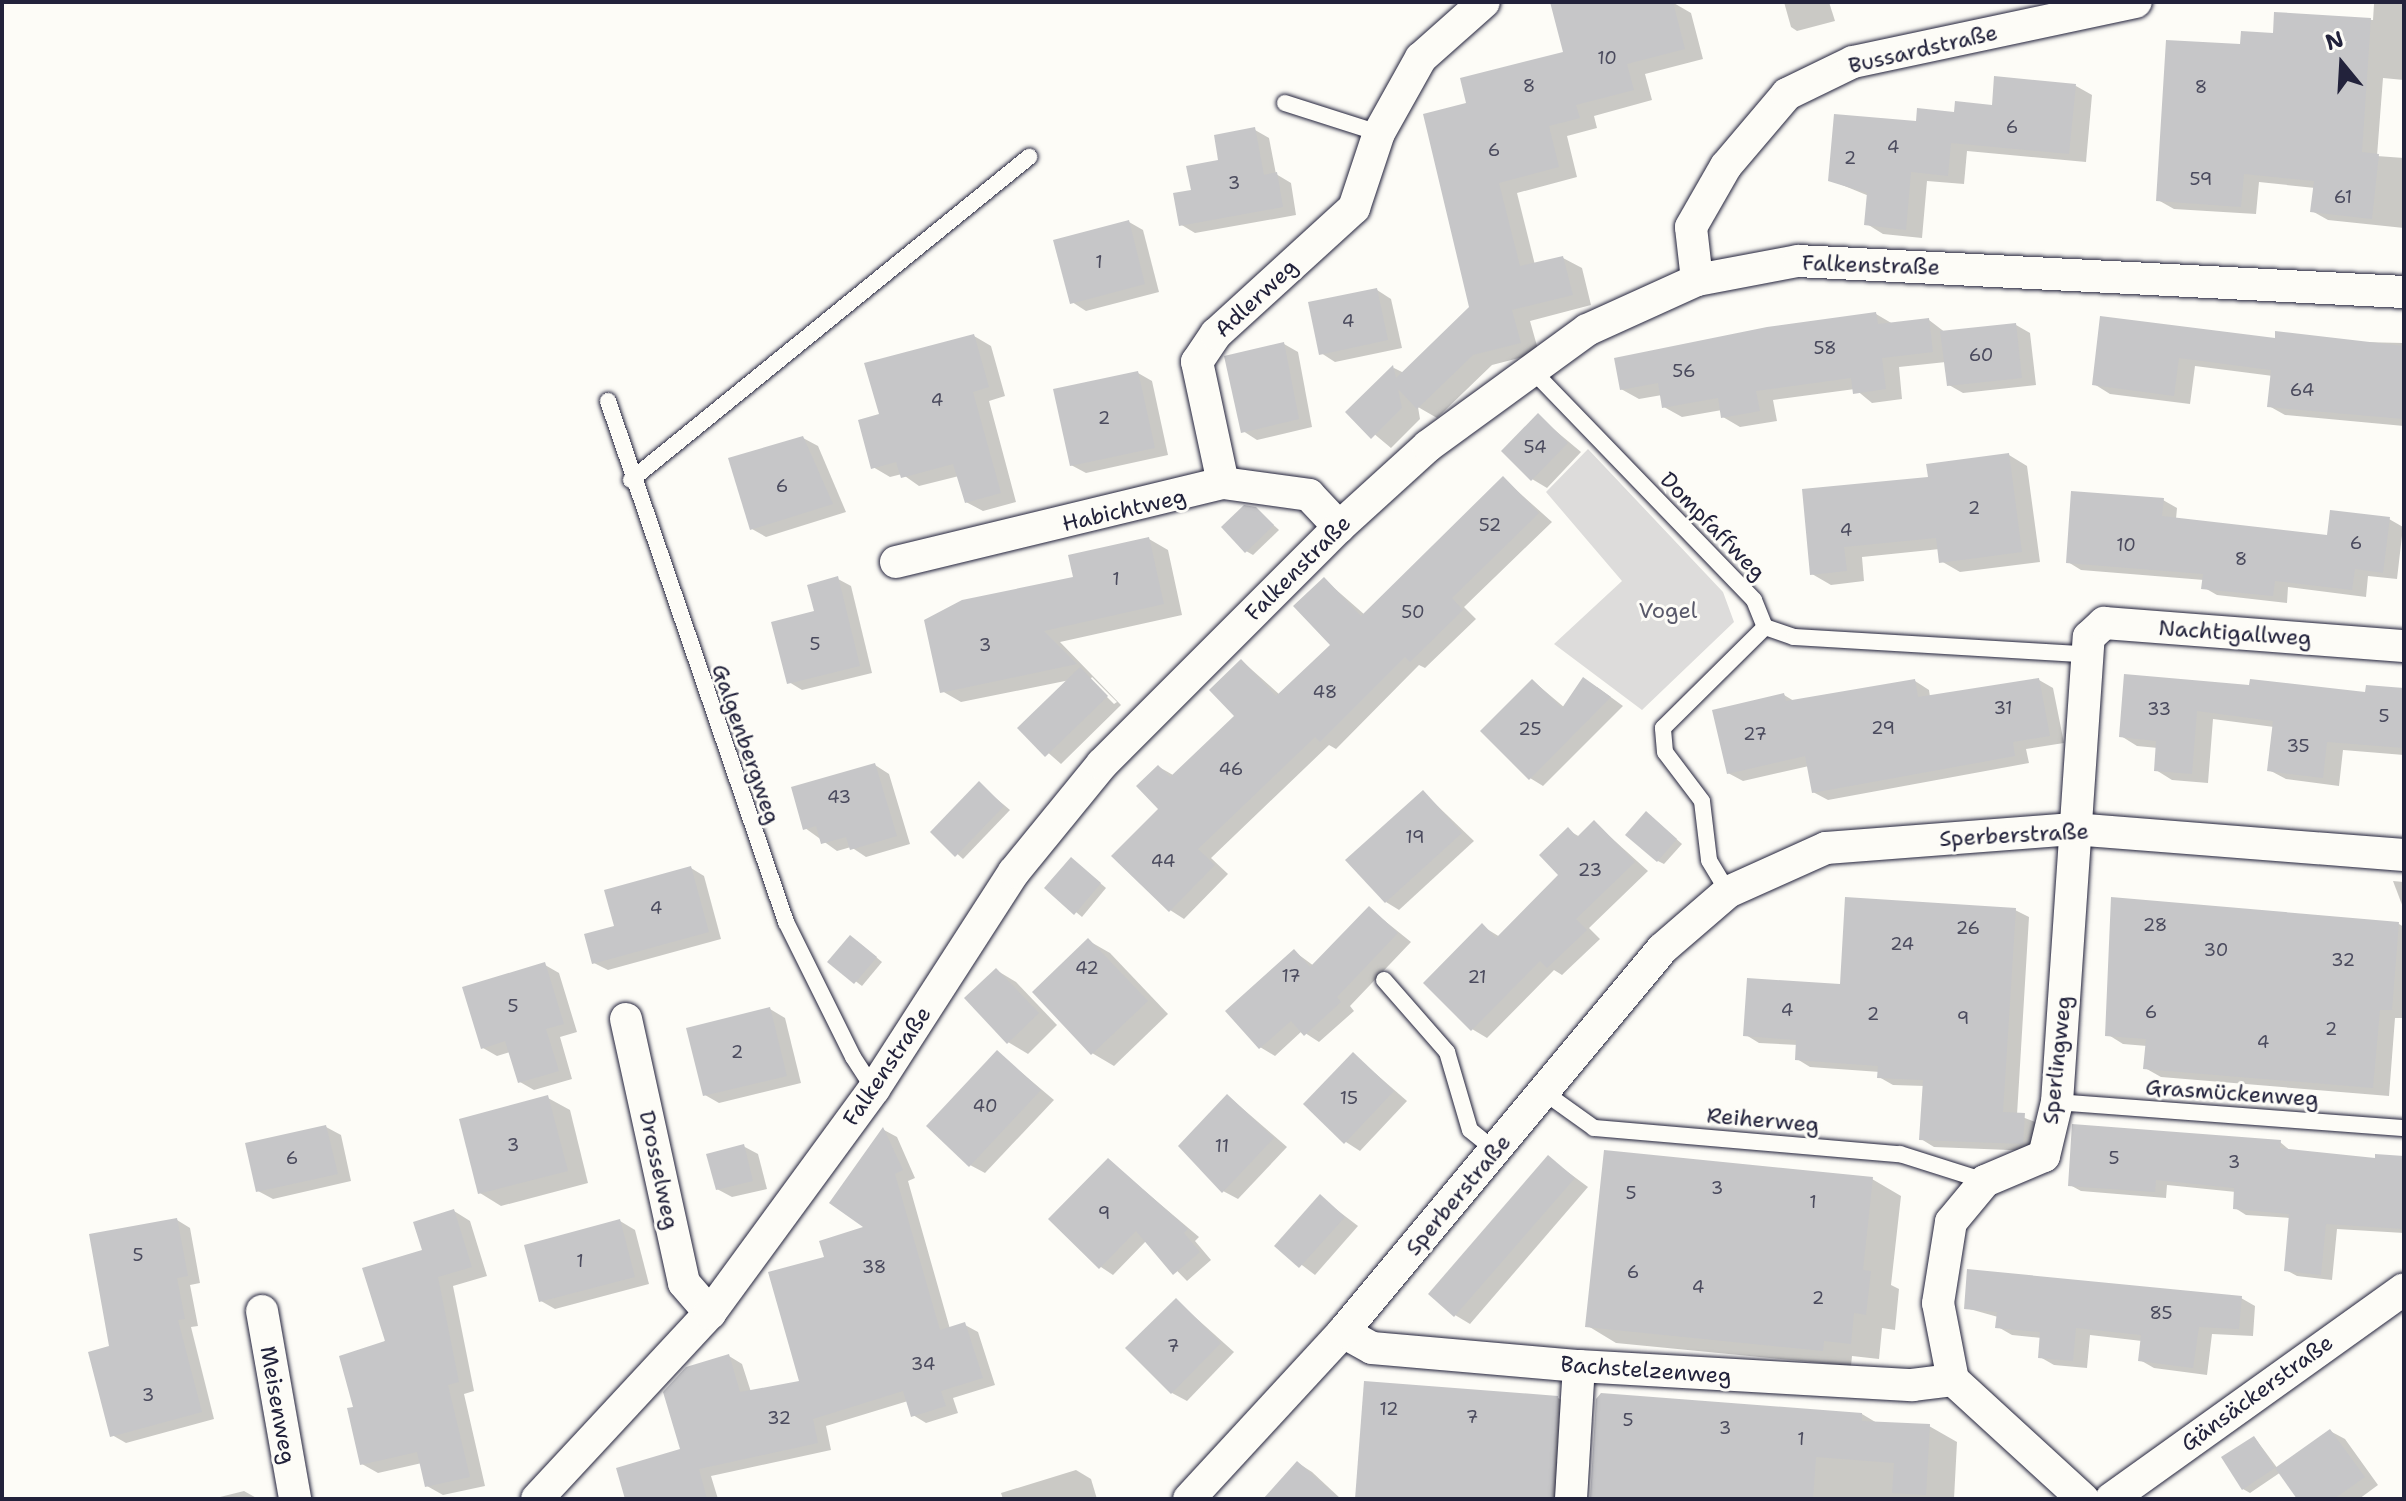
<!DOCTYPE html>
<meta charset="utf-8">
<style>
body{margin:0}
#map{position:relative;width:2406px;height:1501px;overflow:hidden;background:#fdfcf7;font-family:"Shantell Sans",sans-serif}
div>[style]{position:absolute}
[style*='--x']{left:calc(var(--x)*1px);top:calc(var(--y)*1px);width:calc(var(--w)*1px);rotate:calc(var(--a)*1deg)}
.green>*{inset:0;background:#dddcdb}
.shadow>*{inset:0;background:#0003}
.building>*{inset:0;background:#c6c6c8}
.roads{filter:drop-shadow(0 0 2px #22223b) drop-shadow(0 0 2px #22223b)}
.lane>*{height:16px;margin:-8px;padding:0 8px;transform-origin:8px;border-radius:8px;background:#fdfcf7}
.street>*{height:32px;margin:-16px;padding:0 16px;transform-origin:16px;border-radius:16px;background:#fdfcf7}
span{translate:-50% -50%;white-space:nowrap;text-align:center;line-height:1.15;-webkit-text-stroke:6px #fdfcf7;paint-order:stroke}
.number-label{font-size:18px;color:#4b4b5e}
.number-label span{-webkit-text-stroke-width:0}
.street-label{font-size:22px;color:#22223b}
.park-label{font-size:22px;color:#5a5a6b}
.frame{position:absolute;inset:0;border:4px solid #22223b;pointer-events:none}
.north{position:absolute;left:2302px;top:24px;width:80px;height:80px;-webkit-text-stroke:6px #fdfcf7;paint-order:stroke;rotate:342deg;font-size:22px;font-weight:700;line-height:32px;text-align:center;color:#22223b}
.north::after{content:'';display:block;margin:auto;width:28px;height:36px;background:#22223b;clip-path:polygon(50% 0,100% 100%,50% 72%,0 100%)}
</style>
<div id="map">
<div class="green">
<div style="clip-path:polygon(1588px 449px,1723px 592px,1734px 622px,1642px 710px,1554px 644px,1622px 581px,1546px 492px)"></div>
</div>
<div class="shadow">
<div style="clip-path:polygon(1552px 2px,1672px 2px,1691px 13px,1703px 59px,1645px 74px,1652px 100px,1594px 116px,1597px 128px,1567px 136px,1577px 177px,1517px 193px,1535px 265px,1563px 258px,1582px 268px,1591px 305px,1530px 321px,1539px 353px,1492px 365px,1437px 418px,1418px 407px,1420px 419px,1391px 448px,1348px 412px,1394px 368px,1404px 373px,1471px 307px,1469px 104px,1565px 53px)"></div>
<div style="clip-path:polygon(1784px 2px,1829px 2px,1835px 21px,1797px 31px,1791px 27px)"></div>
<div style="clip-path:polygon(2392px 2px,2404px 2px,2404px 80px,2383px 78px,2377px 156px,2404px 158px,2404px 228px,2328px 220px,2312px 211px,2315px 188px,2259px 182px,2256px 214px,2174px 209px,2158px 200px,2242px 46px,2275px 35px,2276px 14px,2373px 20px,2374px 4px)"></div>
<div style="clip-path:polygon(2076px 86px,2092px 95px,2086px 162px,1967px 151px,1964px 184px,1927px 181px,1922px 238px,1883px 234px,1867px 224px,1869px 196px,1830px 180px,1918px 123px)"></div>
<div style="clip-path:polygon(1255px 130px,1269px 138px,1276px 174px,1291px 183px,1296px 215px,1195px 233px,1180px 224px,1193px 192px)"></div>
<div style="clip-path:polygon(1129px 222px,1143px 230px,1159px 292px,1086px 311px,1072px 302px)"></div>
<div style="clip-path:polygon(1377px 290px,1391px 299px,1402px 348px,1335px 362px,1321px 353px)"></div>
<div style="clip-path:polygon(1876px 314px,1893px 324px,1929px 320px,1946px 333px,2016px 325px,2030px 333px,2036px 385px,1963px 393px,1949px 385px,1946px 362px,1899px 367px,1902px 399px,1872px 403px,1855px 389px,1773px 400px,1777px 421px,1740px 427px,1723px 417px,1722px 410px,1682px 417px,1664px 407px,1662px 395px,1639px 399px,1621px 389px)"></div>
<div style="clip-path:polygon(2102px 318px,2276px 340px,2404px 343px,2404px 426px,2285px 415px,2269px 406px,2273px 376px,2195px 366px,2190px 404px,2110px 394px,2094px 384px)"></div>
<div style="clip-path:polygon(974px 336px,991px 346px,1005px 396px,989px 401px,1016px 502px,983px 511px,966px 502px,959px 476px,919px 486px,902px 474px,890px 477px,873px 467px,881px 416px)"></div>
<div style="clip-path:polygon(1284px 344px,1298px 352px,1312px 427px,1257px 440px,1243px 431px)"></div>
<div style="clip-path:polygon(1138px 373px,1152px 381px,1168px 455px,1086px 473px,1071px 465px)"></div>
<div style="clip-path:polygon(1538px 416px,1581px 452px,1547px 488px,1532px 479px)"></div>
<div style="clip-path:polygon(803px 438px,818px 446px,846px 512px,766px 537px,752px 529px)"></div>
<div style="clip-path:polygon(2009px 455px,2027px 466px,2040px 562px,1960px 572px,1941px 561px,1940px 549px,1862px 557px,1864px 581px,1831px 585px,1812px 574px,1804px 491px,1930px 479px)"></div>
<div style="clip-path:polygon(1504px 479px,1552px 522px,1464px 607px,1476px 619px,1425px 668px,1419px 665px,1336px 749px,1329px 745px,1211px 858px,1228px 874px,1184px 919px,1170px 910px,1159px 767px,1173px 775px,1237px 716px,1242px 661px,1280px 695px,1333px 645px,1325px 580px,1365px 615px)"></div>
<div style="clip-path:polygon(2163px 500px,2177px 508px,2176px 519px,2329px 537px,2389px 519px,2403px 527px,2397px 579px,2368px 576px,2366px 597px,2288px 587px,2287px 603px,2217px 595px,2203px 587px,2204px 580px,2081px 570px,2068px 562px)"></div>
<div style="clip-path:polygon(1256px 509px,1279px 530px,1253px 555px,1246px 551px)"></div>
<div style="clip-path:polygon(evenodd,1149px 539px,1168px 550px,1182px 615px,1060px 642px,1121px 705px,1061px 764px,1020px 728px,1070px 680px,961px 702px,942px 691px,1076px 578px,1149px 539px,1092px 677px,1117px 702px,1114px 704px,1090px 680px,1092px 677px)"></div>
<div style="clip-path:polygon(838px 579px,851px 586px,872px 673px,802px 690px,789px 682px,816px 613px)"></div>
<div style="clip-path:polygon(2126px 676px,2367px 695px,2404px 690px,2404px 755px,2343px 750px,2339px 786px,2286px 779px,2269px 770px,2274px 727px,2213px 719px,2208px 783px,2172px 780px,2156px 770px,2158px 748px,2137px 746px,2121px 736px)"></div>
<div style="clip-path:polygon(2039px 680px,2053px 688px,2064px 743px,2026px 749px,2029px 763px,1828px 800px,1813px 792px,1809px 766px,1743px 781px,1728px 773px,1784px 695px,1794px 701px,1915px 681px,1929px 690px,1930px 697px)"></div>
<div style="clip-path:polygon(1533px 681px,1565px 708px,1597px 687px,1623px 706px,1543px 786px,1530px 778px)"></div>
<div style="clip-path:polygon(875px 765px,889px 774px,910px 844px,866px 857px,851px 847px,837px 851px,805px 828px)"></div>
<div style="clip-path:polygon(979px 784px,1010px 810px,963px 859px,933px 832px)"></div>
<div style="clip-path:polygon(1423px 792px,1474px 841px,1399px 910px,1386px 902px)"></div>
<div style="clip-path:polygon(1653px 818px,1682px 844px,1664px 864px,1658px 861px)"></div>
<div style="clip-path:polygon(1595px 823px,1648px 871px,1589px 928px,1600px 939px,1562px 975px,1554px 970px,1487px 1038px,1472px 1029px,1482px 926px,1500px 937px,1561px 875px,1568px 830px,1580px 837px)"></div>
<div style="clip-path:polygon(1078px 864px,1106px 888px,1082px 917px,1047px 888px)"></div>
<div style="clip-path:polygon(691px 868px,704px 876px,721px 939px,608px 970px,594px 963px,616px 927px)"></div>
<div style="clip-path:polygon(2393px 881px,2404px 882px,2404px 910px)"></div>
<div style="clip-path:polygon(1370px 909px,1411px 942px,1350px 1006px,1354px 1011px,1319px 1042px,1302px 1031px,1275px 1056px,1260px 1047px,1295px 952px,1314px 966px)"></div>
<div style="clip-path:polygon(2015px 910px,2029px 917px,2017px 1115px,2038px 1123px,2036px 1151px,1934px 1147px,1921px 1139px,1925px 1086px,1893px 1085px,1879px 1077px,1880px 1072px,1810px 1067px,1797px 1059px,1798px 1045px,1759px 1043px,1746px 1035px)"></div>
<div style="clip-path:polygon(2399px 924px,2404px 927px,2404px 1018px,2395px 1018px,2389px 1096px,2161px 1077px,2145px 1068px,2147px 1046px,2123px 1044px,2107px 1034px)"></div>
<div style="clip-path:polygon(857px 941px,882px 962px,862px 986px,830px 962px)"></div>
<div style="clip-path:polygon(1089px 941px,1110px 953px,1168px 1014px,1114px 1066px,1092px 1053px)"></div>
<div style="clip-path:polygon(545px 965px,559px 973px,577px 1032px,560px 1037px,572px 1079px,534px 1090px,520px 1082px,510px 1052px,497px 1056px,483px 1048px)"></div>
<div style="clip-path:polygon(996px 970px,1016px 982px,1057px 1025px,1028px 1054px,1008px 1042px)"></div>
<div style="clip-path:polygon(770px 1009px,785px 1018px,801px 1083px,719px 1103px,705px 1095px)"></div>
<div style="clip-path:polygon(998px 1053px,1054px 1100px,985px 1173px,970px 1165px)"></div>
<div style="clip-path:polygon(1353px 1054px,1407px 1101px,1360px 1151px,1346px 1142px)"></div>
<div style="clip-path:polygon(1228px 1096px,1287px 1147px,1238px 1199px,1223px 1191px)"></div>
<div style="clip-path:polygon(548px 1098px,570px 1110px,588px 1183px,501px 1206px,480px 1193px)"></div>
<div style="clip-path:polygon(326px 1127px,341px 1135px,351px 1181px,273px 1199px,258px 1191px)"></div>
<div style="clip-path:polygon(884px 1130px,897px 1137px,915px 1178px,908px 1181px,950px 1329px,965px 1325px,978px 1332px,995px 1385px,953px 1398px,958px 1413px,926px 1423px,913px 1415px,908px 1401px,826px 1426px,831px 1450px,711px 1476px,718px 1499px,627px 1499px,682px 1450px,729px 1356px,742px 1364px,751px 1392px,802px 1382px,826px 1259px,867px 1228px)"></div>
<div style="clip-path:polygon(2280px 1142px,2292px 1152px,2376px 1161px,2404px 1158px,2404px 1233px,2337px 1229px,2332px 1280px,2297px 1276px,2286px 1270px,2291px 1218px,2246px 1215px,2235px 1208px,2236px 1192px,2167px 1185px,2166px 1198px,2081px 1191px,2070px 1185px)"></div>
<div style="clip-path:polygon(743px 1146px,758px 1154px,767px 1189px,732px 1197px,717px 1189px)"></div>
<div style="clip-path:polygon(1549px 1158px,1588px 1187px,1470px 1324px,1455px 1315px)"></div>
<div style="clip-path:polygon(1108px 1160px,1199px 1237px,1195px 1241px,1211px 1260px,1187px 1281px,1147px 1240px,1113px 1275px,1101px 1267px)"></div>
<div style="clip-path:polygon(1872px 1179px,1901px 1196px,1891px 1285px,1899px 1289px,1895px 1330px,1882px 1328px,1879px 1359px,1852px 1356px,1851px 1366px,1616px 1343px,1588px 1326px)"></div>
<div style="clip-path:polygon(1320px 1197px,1358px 1226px,1315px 1275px,1277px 1246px)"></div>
<div style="clip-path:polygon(454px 1211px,470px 1221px,487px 1276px,453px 1286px,474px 1391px,464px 1394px,485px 1486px,443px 1495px,427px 1486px,422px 1463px,378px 1473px,362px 1464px,355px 1408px,424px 1252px)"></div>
<div style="clip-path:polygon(177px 1220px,190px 1228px,200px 1283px,190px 1285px,198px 1326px,191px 1327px,214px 1419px,126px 1443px,112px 1435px,112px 1348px)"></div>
<div style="clip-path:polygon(620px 1221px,635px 1230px,649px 1284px,555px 1309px,541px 1301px)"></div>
<div style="clip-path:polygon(2241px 1298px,2255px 1306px,2253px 1336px,2212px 1334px,2207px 1375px,2154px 1368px,2140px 1360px,2142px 1341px,2090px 1335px,2087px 1368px,2054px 1365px,2040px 1357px,2042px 1338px,2012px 1335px,1998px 1327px,1998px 1317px,1966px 1308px)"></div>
<div style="clip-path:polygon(1176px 1300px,1234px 1352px,1187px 1401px,1172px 1393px)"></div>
<div style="clip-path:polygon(1558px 1398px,1585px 1414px,1580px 1499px,1357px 1499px)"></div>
<div style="clip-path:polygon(1862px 1414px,1877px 1423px,1929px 1426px,1957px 1442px,1954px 1499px,1592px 1499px)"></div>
<div style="clip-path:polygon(2330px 1431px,2345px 1439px,2378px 1485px,2359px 1499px,2300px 1499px,2281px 1472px,2250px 1493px,2243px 1489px,2255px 1438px,2278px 1469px)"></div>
<div style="clip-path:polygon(1298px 1463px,1312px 1472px,1341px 1499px,1266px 1499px)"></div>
<div style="clip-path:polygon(1076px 1470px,1091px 1479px,1097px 1499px,1003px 1499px,1001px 1493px)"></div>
<div style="clip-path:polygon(244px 1491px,258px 1499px,212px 1499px)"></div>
</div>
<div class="building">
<div style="clip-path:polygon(1550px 2px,1673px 2px,1685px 49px,1627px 64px,1634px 90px,1576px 105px,1580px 118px,1549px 126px,1559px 167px,1499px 183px,1520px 266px,1563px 256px,1573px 295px,1512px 310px,1521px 343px,1473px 355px,1417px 409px,1398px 389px,1402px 408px,1371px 439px,1345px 412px,1393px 365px,1396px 378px,1469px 307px,1423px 114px,1466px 103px,1460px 78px,1563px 52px)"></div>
<div style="clip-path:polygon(2274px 12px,2371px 18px,2362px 152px,2379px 154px,2372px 219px,2310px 212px,2314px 181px,2244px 174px,2241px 207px,2156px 201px,2166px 40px,2240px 44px,2241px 31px,2273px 33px)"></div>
<div style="clip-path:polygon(1994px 76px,2076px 84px,2069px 154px,1951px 143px,1948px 176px,1911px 172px,1906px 230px,1864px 225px,1867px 193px,1828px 181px,1834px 114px,1916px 121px,1917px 108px,1954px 112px,1955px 101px,1992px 105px)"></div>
<div style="clip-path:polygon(1255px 127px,1264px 175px,1277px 172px,1283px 207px,1179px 226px,1173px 193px,1191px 190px,1186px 166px,1218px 160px,1214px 135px)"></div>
<div style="clip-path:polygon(1129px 220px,1145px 284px,1070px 304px,1053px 240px)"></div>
<div style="clip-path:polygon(1377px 288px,1388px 340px,1319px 355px,1308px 302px)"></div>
<div style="clip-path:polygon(1876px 312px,1878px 324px,1929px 318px,1933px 352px,1882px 358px,1886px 389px,1853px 394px,1851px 378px,1756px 391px,1760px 411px,1721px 418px,1718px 398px,1662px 408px,1658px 383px,1620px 390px,1614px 358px,1767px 327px)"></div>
<div style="clip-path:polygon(2100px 316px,2275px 338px,2275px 331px,2404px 346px,2404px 419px,2267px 407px,2271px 370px,2179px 358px,2174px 396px,2092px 385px)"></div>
<div style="clip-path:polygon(2016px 323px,2022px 378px,1947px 386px,1940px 331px)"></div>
<div style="clip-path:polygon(974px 334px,989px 387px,973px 392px,1001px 493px,965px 503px,953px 464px,901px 478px,896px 462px,871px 469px,858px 420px,879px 414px,864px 363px)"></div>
<div style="clip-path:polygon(1284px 342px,1299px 419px,1241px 433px,1224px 356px)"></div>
<div style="clip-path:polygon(1138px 371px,1155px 448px,1070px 466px,1053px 389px)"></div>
<div style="clip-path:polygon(1538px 413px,1568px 443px,1531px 481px,1501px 451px)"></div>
<div style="clip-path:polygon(803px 436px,833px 504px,750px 530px,728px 458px)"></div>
<div style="clip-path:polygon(2009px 453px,2022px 552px,1939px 563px,1936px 538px,1844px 547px,1847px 571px,1810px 575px,1802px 489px,1928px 477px,1926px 464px)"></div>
<div style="clip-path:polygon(1503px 476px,1539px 513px,1452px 598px,1463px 610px,1410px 662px,1405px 657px,1320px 742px,1315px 737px,1198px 849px,1215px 865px,1169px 912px,1111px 856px,1158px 809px,1136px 786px,1158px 765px,1170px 777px,1234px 716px,1209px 690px,1241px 659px,1276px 696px,1330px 645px,1293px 606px,1324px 577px,1361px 616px)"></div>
<div style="clip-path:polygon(2071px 491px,2164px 498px,2162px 516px,2327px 535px,2330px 510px,2390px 517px,2383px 573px,2355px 569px,2352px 590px,2275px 581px,2273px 596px,2201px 589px,2203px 574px,2066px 563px)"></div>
<div style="clip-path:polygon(1244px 505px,1256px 507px,1274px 525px,1245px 553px,1221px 527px)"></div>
<div style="clip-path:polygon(1149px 537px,1164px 604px,1044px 631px,1077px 664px,940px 693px,924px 620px,962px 600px,1073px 577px,1068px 555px)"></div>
<div style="clip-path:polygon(838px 576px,860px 666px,787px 684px,771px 622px,814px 611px,807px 585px)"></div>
<div style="clip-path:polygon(1080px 667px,1108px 696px,1045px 757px,1017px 728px)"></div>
<div style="clip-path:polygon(2124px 674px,2249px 685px,2250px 679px,2365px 692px,2366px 685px,2404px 688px,2404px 748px,2327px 742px,2323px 778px,2267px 771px,2273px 721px,2197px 711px,2192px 774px,2154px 771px,2156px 741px,2119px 737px)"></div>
<div style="clip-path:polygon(1583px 677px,1611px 697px,1529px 780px,1480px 731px,1532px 679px,1562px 708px)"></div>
<div style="clip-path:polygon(2039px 678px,2050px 736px,2013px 742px,2015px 756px,1812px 793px,1805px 756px,1727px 774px,1712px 710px,1784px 693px,1786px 701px,1915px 679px,1918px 697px)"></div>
<div style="clip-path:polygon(875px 763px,897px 836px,850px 850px,846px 837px,821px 844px,816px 826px,803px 830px,791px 787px)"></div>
<div style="clip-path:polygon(979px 781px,1004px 806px,955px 857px,930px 832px)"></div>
<div style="clip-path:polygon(1423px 790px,1462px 833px,1385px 903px,1345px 860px)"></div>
<div style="clip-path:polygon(1646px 811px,1677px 839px,1657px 862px,1625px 835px)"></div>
<div style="clip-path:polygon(1594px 820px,1635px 862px,1576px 919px,1587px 930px,1547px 968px,1540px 961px,1471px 1031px,1423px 983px,1482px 923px,1496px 938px,1558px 875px,1539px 855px,1568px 827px,1577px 837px)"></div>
<div style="clip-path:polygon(1071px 857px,1101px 883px,1074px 915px,1044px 888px)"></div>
<div style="clip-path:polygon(691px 866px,709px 932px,592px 964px,584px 934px,614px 926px,604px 890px)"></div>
<div style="clip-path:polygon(1845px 897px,2016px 908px,2003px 1112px,2025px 1113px,2023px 1144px,1919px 1140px,1923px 1080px,1877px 1078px,1878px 1066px,1795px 1060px,1796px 1040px,1743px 1036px,1747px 978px,1840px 984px)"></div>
<div style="clip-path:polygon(2111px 897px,2399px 922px,2392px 1010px,2380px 1010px,2373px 1088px,2143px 1069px,2146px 1039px,2105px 1036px)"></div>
<div style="clip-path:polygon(1369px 906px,1398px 933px,1337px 997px,1341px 1002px,1304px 1036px,1291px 1021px,1259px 1049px,1225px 1011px,1294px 949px,1310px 967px)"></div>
<div style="clip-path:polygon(850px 935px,877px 957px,854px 984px,827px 962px)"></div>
<div style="clip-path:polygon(1088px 938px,1148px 1001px,1091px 1055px,1032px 992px)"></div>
<div style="clip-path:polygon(545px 962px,564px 1024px,546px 1029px,559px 1071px,518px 1083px,505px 1041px,481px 1049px,462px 987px)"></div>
<div style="clip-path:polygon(996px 968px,1039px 1013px,1007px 1044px,964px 998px)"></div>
<div style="clip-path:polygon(770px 1007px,787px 1076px,703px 1096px,686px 1028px)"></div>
<div style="clip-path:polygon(997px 1050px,1041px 1090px,969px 1167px,926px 1126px)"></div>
<div style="clip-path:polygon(1353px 1052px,1394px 1091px,1344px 1144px,1303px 1104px)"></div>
<div style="clip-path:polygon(1227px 1094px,1274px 1138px,1222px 1193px,1178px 1146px)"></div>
<div style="clip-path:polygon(548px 1095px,568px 1171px,478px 1194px,459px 1119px)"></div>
<div style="clip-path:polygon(2072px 1124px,2281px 1140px,2280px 1148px,2375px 1158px,2375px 1154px,2404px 1156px,2404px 1229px,2326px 1224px,2321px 1275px,2284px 1271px,2289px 1214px,2233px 1209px,2234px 1188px,2156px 1180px,2155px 1192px,2068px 1186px)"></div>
<div style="clip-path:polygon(326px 1125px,338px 1174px,256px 1192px,245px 1143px)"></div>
<div style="clip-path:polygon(883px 1127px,903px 1170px,895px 1174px,940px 1330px,965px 1322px,983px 1378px,941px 1391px,946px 1406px,911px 1417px,903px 1391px,813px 1419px,818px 1443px,699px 1469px,707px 1499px,625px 1499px,616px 1468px,680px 1449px,663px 1392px,686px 1367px,729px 1354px,740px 1392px,799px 1381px,768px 1272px,824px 1257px,819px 1241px,863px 1227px,829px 1203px)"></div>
<div style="clip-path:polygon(744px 1144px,753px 1181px,716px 1190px,706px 1154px)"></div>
<div style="clip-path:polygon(1604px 1150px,1873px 1177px,1863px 1270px,1871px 1271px,1866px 1315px,1854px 1313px,1851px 1344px,1824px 1341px,1823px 1351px,1585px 1327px)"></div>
<div style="clip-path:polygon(1548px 1155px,1575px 1178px,1454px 1317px,1428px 1294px)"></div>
<div style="clip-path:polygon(1108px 1158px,1188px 1229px,1184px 1233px,1200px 1252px,1173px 1275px,1136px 1231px,1099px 1269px,1048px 1219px)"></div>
<div style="clip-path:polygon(1320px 1194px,1345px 1217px,1299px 1268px,1274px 1246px)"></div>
<div style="clip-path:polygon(454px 1209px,472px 1267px,438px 1277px,459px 1382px,448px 1385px,470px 1477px,425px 1487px,417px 1452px,360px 1465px,347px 1408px,353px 1407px,339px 1356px,385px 1341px,362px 1268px,422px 1250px,413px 1222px)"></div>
<div style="clip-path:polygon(177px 1218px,188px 1276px,177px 1278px,185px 1319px,178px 1320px,202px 1412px,110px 1437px,88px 1352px,109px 1346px,89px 1234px)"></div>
<div style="clip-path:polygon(620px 1219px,635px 1277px,539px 1302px,524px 1245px)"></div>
<div style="clip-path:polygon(1967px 1269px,2242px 1296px,2239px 1329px,2199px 1327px,2193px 1368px,2138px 1361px,2141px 1335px,2076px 1328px,2073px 1361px,2038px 1358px,2040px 1332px,1995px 1328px,1997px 1312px,1964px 1309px)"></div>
<div style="clip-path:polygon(1176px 1298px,1221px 1343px,1171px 1394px,1125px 1348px)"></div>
<div style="clip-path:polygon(1364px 1381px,1558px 1396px,1552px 1499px,1355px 1499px)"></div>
<div style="clip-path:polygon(1601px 1393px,1862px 1413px,1862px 1421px,1930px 1424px,1926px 1495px,1892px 1493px,1894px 1463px,1816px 1457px,1813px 1499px,1590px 1499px,1596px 1399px)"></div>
<div style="clip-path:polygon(2330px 1429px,2365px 1477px,2334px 1499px,2297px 1499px,2275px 1468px)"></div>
<div style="clip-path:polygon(2254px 1436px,2275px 1468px,2242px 1490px,2221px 1457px)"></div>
<div style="clip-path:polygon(1297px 1461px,1340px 1499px,1263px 1499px)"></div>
</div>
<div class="roads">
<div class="lane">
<div style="--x:1285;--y:103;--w:99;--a:17.7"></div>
<div style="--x:1531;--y:369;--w:321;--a:46"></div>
<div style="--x:1754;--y:600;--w:29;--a:68"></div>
<div style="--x:1765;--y:627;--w:31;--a:19"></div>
<div style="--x:1794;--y:637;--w:290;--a:3.4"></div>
<div style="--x:608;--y:401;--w:551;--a:71.14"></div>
<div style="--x:786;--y:922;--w:151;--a:63.6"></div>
<div style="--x:853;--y:1057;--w:38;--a:57"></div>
<div style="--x:631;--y:480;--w:513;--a:-39.06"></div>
<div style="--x:1728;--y:892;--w:37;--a:-121"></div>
<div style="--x:1709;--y:860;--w:59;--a:-96.8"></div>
<div style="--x:1702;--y:801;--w:61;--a:-127.1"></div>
<div style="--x:1665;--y:752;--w:24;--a:-95"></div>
<div style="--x:1663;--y:728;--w:144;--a:-44.7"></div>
<div style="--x:1384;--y:980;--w:96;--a:48.8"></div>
<div style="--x:1447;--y:1052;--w:81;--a:73.6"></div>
<div style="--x:1470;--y:1130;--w:32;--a:39"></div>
<div style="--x:1545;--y:1093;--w:60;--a:35.5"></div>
<div style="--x:1594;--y:1128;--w:307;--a:4.9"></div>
<div style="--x:1900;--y:1154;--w:89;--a:17.6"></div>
<div style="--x:2057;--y:1102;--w:348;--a:4.3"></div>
</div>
<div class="street">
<div style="--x:1697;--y:280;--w:53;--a:-96.5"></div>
<div style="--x:1691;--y:227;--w:70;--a:-60.2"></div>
<div style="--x:1726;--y:166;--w:94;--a:-49.7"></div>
<div style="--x:1787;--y:94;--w:73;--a:-25.9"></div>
<div style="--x:1853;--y:62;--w:289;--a:-12"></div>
<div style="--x:1223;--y:483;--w:124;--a:-102.1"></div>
<div style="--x:1197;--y:362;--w:34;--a:-56"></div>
<div style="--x:1216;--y:334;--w:187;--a:-42.4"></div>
<div style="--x:1354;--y:208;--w:79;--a:-71.6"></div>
<div style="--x:1379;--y:133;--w:86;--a:-60.8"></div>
<div style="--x:1421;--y:58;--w:84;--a:-41.6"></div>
<div style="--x:896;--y:562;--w:336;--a:-13.6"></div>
<div style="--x:1223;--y:483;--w:87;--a:7.9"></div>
<div style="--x:1309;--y:495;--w:44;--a:46.8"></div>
<div style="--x:626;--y:1019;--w:270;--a:77.6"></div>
<div style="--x:684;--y:1283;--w:40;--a:49"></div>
<div style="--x:262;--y:1311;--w:191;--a:80"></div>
<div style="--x:1343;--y:1332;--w:33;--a:29"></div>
<div style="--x:1372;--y:1348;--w:208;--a:5"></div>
<div style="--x:1579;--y:1366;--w:334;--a:3.3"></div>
<div style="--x:1912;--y:1385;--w:41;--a:-7"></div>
<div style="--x:537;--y:1499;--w:254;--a:-47.1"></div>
<div style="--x:710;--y:1313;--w:278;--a:-53.8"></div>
<div style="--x:874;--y:1089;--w:258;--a:-57.2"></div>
<div style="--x:1014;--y:872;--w:139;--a:-50.8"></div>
<div style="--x:1102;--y:764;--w:335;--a:-45"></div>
<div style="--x:1339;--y:527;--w:120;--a:-42.3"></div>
<div style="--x:1428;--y:446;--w:197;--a:-36.1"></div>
<div style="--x:1587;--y:330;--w:121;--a:-24.4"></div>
<div style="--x:1697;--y:280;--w:103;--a:-10.7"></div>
<div style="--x:1798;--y:261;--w:607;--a:2.93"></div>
<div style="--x:1189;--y:1499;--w:227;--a:-47.3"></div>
<div style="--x:1343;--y:1332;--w:498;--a:-50.2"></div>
<div style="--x:1662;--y:949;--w:87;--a:-40.8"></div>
<div style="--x:1728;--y:892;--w:107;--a:-24.2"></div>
<div style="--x:1826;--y:848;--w:248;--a:-4.4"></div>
<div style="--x:2073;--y:829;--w:332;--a:4.5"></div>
<div style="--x:1571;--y:1499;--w:133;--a:-86.6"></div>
<div style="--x:2083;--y:1499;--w:176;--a:-137.5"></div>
<div style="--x:1953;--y:1380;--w:78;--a:-101"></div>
<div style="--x:1938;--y:1303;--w:82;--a:-80.9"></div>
<div style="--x:1951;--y:1222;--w:53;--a:-50.3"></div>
<div style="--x:1985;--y:1181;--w:64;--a:-23"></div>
<div style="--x:2044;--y:1156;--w:56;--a:-76.5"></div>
<div style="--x:2057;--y:1102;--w:466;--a:-86.1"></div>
<div style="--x:2089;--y:637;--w:21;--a:-43"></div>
<div style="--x:2104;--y:623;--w:301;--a:4.4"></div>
<div style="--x:2111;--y:1499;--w:360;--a:-35.6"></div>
</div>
</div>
<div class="number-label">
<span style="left:1607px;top:58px">10</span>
<span style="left:1529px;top:86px">8</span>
<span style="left:2201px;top:87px">8</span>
<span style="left:2012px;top:127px">6</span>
<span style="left:1893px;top:147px">4</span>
<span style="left:1494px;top:150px">6</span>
<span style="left:1850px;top:158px">2</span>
<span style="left:2201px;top:179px">59</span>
<span style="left:1234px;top:183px">3</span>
<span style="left:2343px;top:197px">61</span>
<span style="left:1099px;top:262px">1</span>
<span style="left:1348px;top:321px">4</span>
<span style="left:1825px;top:348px">58</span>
<span style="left:1981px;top:355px">60</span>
<span style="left:1684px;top:371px">56</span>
<span style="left:2302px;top:390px">64</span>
<span style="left:937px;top:400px">4</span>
<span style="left:1104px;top:418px">2</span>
<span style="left:1535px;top:447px">54</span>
<span style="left:782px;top:486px">6</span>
<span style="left:1974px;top:508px">2</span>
<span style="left:1490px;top:525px">52</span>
<span style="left:1846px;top:530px">4</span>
<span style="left:2356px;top:543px">6</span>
<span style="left:2126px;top:545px">10</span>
<span style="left:2241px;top:559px">8</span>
<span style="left:1116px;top:579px">1</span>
<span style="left:1413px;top:612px">50</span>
<span style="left:815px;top:644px">5</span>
<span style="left:985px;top:645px">3</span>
<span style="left:1325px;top:692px">48</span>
<span style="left:2003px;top:708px">31</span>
<span style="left:2159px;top:709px">33</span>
<span style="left:2384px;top:716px">5</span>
<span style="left:1883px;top:728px">29</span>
<span style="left:1530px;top:729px">25</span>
<span style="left:1755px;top:734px">27</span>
<span style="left:2298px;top:746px">35</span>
<span style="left:1231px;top:769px">46</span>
<span style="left:839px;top:797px">43</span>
<span style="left:1415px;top:837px">19</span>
<span style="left:1163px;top:861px">44</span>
<span style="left:1590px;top:870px">23</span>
<span style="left:656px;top:908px">4</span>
<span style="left:2155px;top:925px">28</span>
<span style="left:1968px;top:928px">26</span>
<span style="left:1902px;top:944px">24</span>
<span style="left:2216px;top:950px">30</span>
<span style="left:2343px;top:960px">32</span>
<span style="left:1087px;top:968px">42</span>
<span style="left:1291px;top:976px">17</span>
<span style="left:1477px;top:977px">21</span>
<span style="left:513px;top:1006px">5</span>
<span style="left:1787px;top:1010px">4</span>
<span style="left:2151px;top:1012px">6</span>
<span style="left:1873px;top:1014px">2</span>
<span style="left:1963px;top:1018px">9</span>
<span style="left:2331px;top:1029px">2</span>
<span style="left:2263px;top:1042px">4</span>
<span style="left:737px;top:1052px">2</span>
<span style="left:1349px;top:1098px">15</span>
<span style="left:985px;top:1106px">40</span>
<span style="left:513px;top:1145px">3</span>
<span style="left:1222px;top:1146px">11</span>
<span style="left:292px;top:1158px">6</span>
<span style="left:2114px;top:1158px">5</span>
<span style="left:2234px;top:1162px">3</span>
<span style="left:1717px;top:1188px">3</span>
<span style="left:1631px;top:1193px">5</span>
<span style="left:1813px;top:1202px">1</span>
<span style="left:1104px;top:1213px">9</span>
<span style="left:138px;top:1255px">5</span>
<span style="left:580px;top:1261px">1</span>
<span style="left:874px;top:1267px">38</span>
<span style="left:1633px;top:1272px">6</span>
<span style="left:1698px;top:1287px">4</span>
<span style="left:1818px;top:1298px">2</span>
<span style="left:2161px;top:1313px">85</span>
<span style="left:1173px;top:1346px">7</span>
<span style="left:923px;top:1364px">34</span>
<span style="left:148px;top:1395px">3</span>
<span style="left:1389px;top:1409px">12</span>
<span style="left:1472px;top:1417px">7</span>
<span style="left:779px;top:1418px">32</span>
<span style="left:1628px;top:1420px">5</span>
<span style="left:1725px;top:1428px">3</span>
<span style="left:1801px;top:1439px">1</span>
</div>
<div class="street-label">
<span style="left:1923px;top:49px;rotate:-13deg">Bussardstraße</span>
<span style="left:1871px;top:265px;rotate:2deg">Falkenstraße</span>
<span style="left:1256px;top:298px;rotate:-43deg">Adlerweg</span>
<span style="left:1124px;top:510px;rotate:-13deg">Habichtweg</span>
<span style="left:1713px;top:526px;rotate:46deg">Dompfaffweg</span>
<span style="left:1298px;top:568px;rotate:-45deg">Falkenstraße</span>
<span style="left:2235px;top:633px;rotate:4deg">Nachtigallweg</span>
<span style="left:746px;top:744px;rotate:71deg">Galgenbergweg</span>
<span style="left:2014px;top:835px;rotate:-3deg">Sperberstraße</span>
<span style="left:2057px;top:1060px;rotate:-84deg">Sperlingweg</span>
<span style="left:887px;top:1066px;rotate:-56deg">Falkenstraße</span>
<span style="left:2232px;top:1093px;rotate:4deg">Grasmückenweg</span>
<span style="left:1763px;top:1120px;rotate:5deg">Reiherweg</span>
<span style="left:659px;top:1170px;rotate:78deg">Drosselweg</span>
<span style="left:1458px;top:1195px;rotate:-50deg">Sperberstraße</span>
<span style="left:1646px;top:1370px;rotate:4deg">Bachstelzenweg</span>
<span style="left:2257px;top:1393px;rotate:-36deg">Gänsäckerstraße</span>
<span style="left:278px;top:1405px;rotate:80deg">Meisenweg</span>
</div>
<div class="park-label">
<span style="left:1668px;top:611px">Vogel</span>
</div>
<div class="frame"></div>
<div class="north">N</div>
</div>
